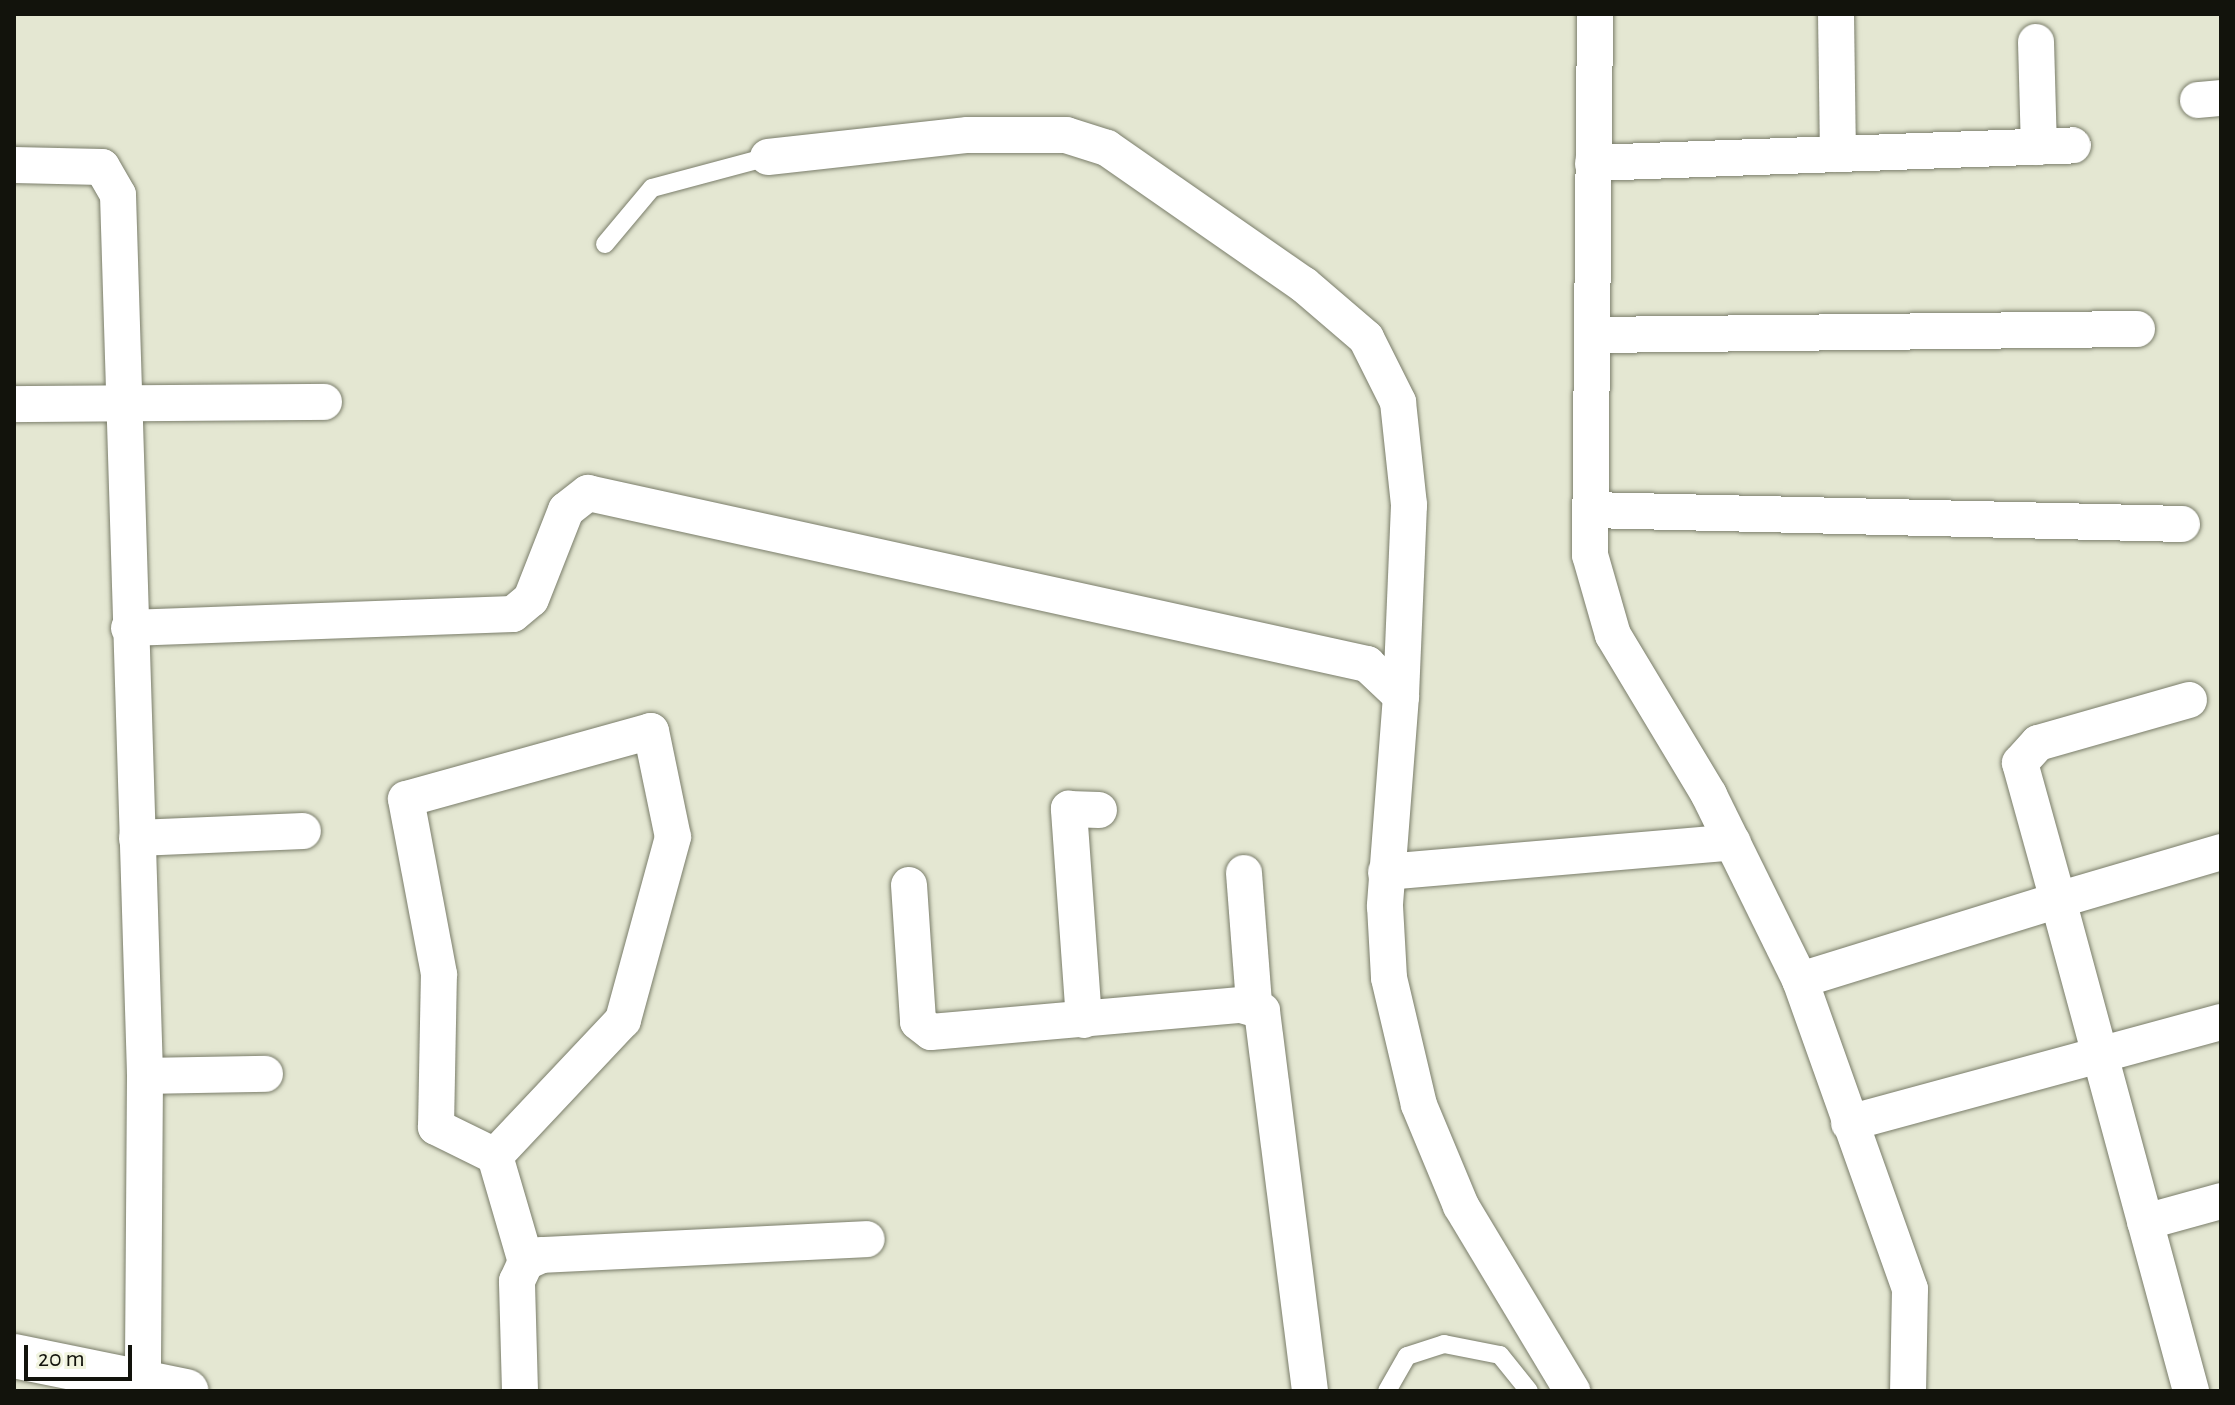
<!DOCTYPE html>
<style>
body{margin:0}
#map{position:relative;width:2235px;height:1405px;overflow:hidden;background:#e4e7d2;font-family:"Alegreya Sans",sans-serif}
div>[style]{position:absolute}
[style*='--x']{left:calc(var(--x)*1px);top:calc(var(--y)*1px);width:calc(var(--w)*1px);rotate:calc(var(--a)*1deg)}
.roads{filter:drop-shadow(0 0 2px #7a7d6a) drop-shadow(0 0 2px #7a7d6a)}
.lane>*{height:18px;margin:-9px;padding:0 9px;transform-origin:9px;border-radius:9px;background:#fff}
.street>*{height:36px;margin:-18px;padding:0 18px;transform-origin:18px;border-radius:18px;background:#fff}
.primary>*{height:44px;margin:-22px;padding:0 22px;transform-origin:22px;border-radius:22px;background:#fff}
span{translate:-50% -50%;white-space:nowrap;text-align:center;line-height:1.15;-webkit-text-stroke:6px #f1f4df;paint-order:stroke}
.frame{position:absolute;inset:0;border:16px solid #12130c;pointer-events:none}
.scale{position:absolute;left:24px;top:1345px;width:108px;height:36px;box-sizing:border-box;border:4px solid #12130c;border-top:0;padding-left:10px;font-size:24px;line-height:28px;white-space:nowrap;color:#12130c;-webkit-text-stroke:6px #f1f4df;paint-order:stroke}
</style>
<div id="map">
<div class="roads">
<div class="lane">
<div style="--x:605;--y:244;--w:73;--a:-50"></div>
<div style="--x:652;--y:188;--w:120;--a:-15"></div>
<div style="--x:1387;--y:1391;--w:40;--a:-60.3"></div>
<div style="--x:1407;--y:1356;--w:39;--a:-18"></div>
<div style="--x:1444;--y:1344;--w:57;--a:11.1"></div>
<div style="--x:1500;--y:1355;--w:46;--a:51.1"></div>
</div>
<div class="street">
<div style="--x:1595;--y:14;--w:541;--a:90.53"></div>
<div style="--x:1590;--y:555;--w:83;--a:74"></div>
<div style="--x:1613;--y:635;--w:187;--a:59"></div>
<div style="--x:1709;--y:795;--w:206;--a:63.8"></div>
<div style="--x:1800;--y:980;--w:328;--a:70.4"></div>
<div style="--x:1910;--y:1289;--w:102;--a:91.1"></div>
<div style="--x:1836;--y:14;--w:140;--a:89.2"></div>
<div style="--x:2036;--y:42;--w:105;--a:88.4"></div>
<div style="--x:2198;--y:100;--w:23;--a:-5"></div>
<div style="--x:768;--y:157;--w:201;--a:-6.3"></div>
<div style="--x:968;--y:135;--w:98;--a:0"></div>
<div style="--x:1066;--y:135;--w:43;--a:17.6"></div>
<div style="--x:1107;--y:148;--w:239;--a:34.8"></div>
<div style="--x:1303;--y:284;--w:83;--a:40.6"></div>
<div style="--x:1366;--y:338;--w:72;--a:63.4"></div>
<div style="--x:1398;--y:402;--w:104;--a:83.9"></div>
<div style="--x:1409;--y:505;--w:191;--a:92.4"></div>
<div style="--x:1593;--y:163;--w:480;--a:-2.1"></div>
<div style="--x:14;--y:165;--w:88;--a:1.3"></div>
<div style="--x:102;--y:167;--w:32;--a:60"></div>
<div style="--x:118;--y:195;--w:881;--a:88.24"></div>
<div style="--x:145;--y:1076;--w:309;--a:90.4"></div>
<div style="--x:1592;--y:335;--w:545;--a:-0.63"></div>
<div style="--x:14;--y:404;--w:310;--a:-0.4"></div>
<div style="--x:1590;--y:510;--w:592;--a:1.35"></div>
<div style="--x:129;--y:628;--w:384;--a:-2.1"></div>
<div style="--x:513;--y:614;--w:23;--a:-40"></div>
<div style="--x:531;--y:599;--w:96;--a:-68.5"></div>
<div style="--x:566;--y:510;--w:28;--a:-38"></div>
<div style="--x:588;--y:493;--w:798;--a:12.38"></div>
<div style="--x:1367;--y:664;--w:47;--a:43.3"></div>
<div style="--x:1401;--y:696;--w:211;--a:94.4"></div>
<div style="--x:1385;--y:906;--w:72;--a:86.8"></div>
<div style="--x:1389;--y:978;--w:130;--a:76.7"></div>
<div style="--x:1419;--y:1105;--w:109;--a:67.4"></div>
<div style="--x:1461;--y:1206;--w:216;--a:59"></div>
<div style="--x:2189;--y:700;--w:157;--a:164.1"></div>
<div style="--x:2038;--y:743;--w:27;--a:132"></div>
<div style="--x:2020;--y:763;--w:142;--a:74.5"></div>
<div style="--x:2058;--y:900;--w:170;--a:-16.4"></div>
<div style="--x:137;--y:838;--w:166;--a:-2.4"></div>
<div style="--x:1386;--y:872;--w:348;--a:-4.9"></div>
<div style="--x:1244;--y:873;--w:131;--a:85.6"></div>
<div style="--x:909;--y:885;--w:137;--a:86.2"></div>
<div style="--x:918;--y:1022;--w:16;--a:38"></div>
<div style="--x:931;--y:1032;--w:311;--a:-5"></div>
<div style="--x:1241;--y:1005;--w:22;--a:16"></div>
<div style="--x:1262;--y:1011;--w:383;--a:82.8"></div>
<div style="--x:1800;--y:980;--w:270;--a:-17.2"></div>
<div style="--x:2058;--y:900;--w:509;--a:74.84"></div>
<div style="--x:1084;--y:1020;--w:212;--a:-94.1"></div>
<div style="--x:1069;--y:809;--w:30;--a:2"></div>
<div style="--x:145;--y:1076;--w:120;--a:-1"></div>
<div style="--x:1849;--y:1123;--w:385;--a:-15.2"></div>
<div style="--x:495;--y:1156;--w:66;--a:-153.8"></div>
<div style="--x:436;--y:1127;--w:153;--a:-88.9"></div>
<div style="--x:439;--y:974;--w:178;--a:-100.7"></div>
<div style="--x:406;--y:799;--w:254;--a:-15.5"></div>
<div style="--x:651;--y:731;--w:108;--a:78.3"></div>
<div style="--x:673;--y:837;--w:190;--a:105.3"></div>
<div style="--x:623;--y:1020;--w:187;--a:133.3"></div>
<div style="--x:495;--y:1156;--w:110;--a:73.7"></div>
<div style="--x:2145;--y:1222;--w:79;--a:-15.4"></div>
<div style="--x:520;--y:1391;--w:110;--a:-91.6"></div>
<div style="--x:517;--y:1281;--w:21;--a:-65"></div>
<div style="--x:526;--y:1262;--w:17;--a:-24"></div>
<div style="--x:542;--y:1255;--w:325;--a:-2.8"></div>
</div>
<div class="primary">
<div style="--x:14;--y:1356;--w:176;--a:11.5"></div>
</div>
</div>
<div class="frame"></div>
<div class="scale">20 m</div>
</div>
